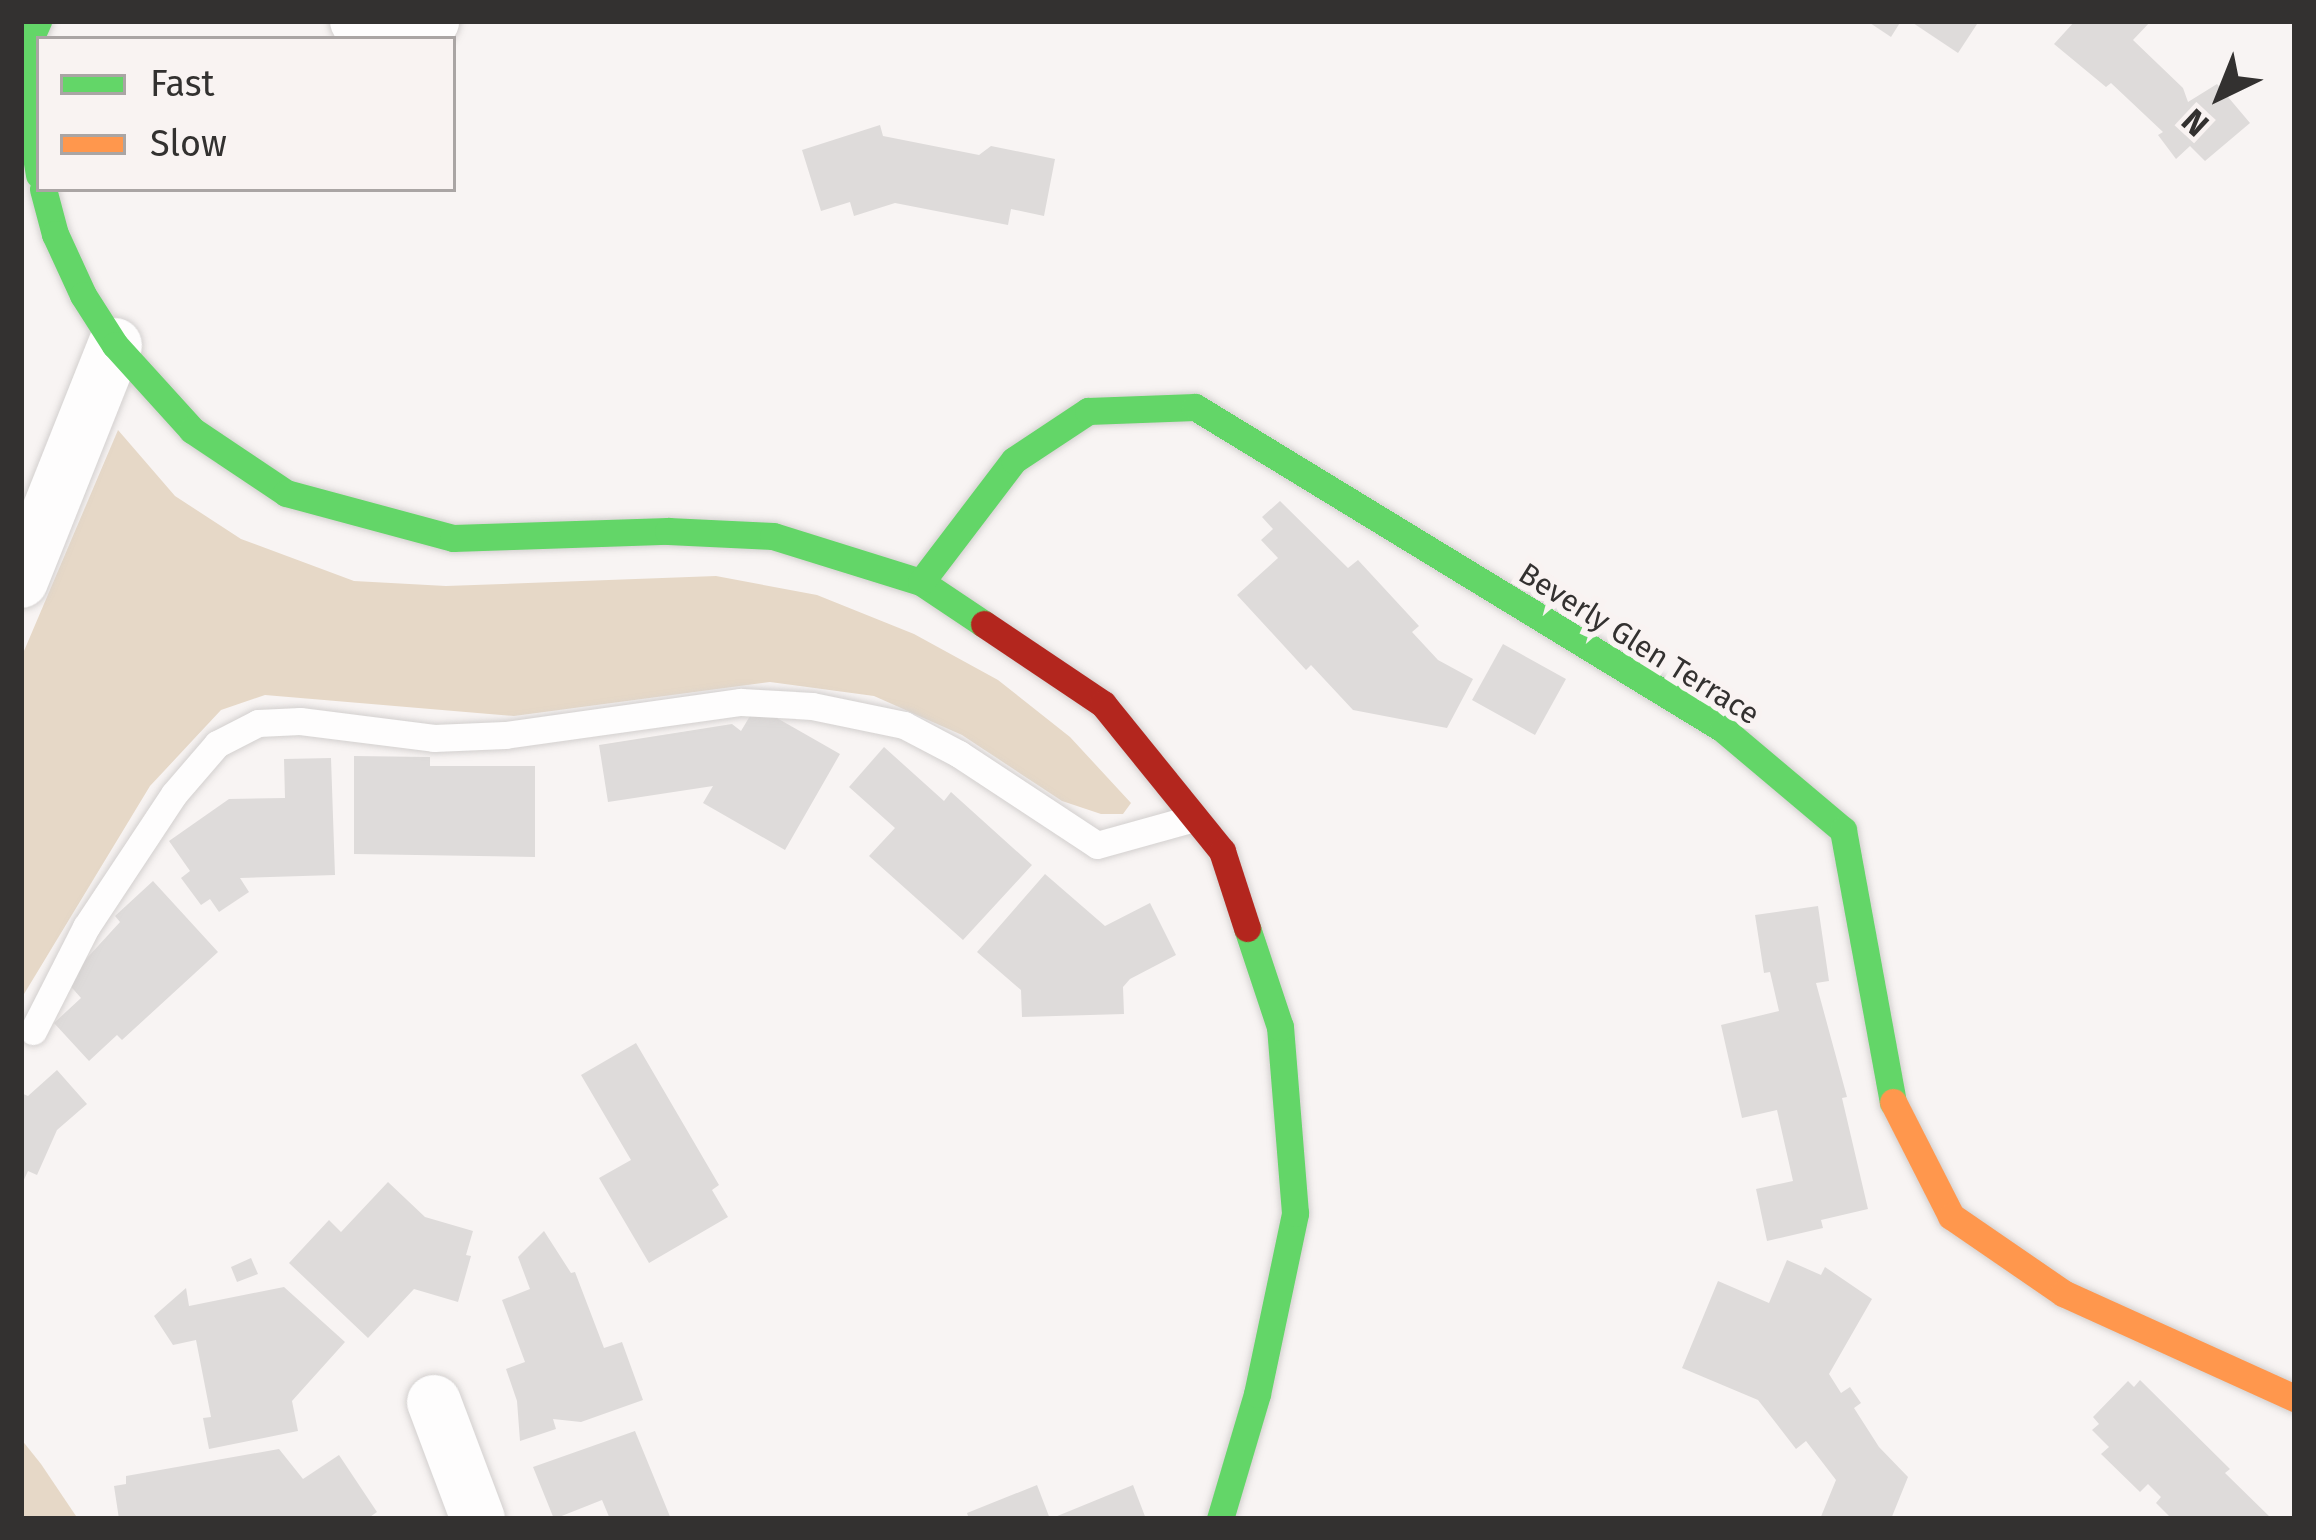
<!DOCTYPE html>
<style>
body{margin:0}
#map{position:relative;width:2316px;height:1540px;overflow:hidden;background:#f8f4f3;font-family:"Fira Sans",sans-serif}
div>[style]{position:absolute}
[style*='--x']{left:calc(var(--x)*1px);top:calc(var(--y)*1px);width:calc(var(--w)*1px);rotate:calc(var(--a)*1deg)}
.green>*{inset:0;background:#e6d8c7}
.building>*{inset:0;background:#dedbda}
.roads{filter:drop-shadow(0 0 3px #d3d0cf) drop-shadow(0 0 3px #d3d0cf)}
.lane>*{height:27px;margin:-13.5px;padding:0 13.5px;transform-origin:13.5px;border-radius:13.5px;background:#fefdfd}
.street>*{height:54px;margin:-27px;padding:0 27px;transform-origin:27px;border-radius:27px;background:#fefdfd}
.fast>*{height:27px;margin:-13.5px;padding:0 13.5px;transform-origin:13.5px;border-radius:13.5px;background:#63d668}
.slow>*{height:27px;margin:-13.5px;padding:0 13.5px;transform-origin:13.5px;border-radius:13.5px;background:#ff974d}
.jam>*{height:27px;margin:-13.5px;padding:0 13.5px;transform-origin:13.5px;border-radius:13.5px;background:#b3261e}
span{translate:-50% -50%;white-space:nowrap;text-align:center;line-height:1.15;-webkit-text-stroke:12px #f9f3f2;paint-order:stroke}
.street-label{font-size:30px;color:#333130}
.frame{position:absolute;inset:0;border:24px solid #333130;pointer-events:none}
.legend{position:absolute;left:36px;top:36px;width:420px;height:156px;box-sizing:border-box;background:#f9f3f2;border:3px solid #aaa5a4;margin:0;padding:15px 21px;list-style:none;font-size:36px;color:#333130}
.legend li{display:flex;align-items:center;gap:24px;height:60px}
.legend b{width:60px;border:3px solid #aaa5a4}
.north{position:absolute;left:2160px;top:36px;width:120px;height:120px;-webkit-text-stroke:9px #f9f3f2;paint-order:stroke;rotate:223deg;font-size:33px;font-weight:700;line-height:48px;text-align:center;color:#333130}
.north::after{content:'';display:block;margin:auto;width:42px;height:54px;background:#333130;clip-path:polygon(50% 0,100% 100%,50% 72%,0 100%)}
</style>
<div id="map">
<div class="green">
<div style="clip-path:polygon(118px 430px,175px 496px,241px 539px,354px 581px,446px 586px,716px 576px,817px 595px,914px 634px,998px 680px,1070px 737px,1131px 803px,1123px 814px,1101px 814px,1062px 801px,962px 735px,874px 696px,770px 682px,514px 716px,265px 695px,221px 710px,150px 786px,21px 999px,21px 658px)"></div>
<div style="clip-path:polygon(21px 1439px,41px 1464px,78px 1519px,21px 1519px)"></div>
</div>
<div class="building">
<div style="clip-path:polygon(1867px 21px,1901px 21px,1891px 37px)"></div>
<div style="clip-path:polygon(1910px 21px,1979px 21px,1958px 53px)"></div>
<div style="clip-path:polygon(2075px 21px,2151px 21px,2133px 40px,2183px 88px,2188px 102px,2217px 84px,2250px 123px,2205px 161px,2190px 146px,2176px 159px,2158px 135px,2163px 132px,2111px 83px,2106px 87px,2054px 44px)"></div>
<div style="clip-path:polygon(880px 125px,883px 136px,979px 155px,991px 146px,1055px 159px,1044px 216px,1011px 209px,1008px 225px,895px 203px,854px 216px,850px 202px,821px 211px,802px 150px)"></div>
<div style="clip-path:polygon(1280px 501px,1348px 568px,1358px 560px,1419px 626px,1412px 632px,1438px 660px,1473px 679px,1447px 728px,1353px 710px,1311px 665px,1306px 670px,1237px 595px,1278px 558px,1261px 540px,1273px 529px,1262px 517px)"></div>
<div style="clip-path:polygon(1503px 644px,1566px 679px,1535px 735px,1472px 700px)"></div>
<div style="clip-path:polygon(756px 706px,840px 754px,785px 850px,703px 803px,713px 786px,608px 802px,599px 745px,732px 724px,741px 731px)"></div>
<div style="clip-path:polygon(884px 747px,944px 801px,951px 792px,1032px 865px,963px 940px,869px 856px,895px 828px,849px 787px)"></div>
<div style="clip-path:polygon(354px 756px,430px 757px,430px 766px,535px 766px,535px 857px,354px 854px)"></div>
<div style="clip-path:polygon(331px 758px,335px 875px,240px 878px,249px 892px,219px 912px,210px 899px,201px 905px,181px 878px,190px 871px,169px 841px,229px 799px,285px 798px,284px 759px)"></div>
<div style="clip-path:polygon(1045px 874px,1105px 926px,1150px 903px,1176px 955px,1130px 979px,1123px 987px,1124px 1014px,1022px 1017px,1021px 990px,977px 952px)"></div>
<div style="clip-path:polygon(153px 881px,218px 952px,122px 1040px,117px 1035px,89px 1061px,54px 1023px,81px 998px,66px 981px,120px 922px,115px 916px)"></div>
<div style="clip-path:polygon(1818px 906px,1829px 981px,1816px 983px,1847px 1097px,1842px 1098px,1868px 1209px,1821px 1220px,1823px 1228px,1767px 1241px,1756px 1189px,1793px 1181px,1777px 1110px,1742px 1118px,1721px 1025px,1779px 1011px,1770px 972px,1764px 973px,1755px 915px)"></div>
<div style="clip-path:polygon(636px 1043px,719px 1185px,712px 1190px,728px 1217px,649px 1263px,599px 1178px,631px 1160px,581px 1075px)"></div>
<div style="clip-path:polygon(57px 1070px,87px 1104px,57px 1130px,37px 1175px,28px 1171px,21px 1186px,21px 1093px,28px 1096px)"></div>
<div style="clip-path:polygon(388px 1182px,425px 1217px,473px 1231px,466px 1255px,471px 1256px,458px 1302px,414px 1289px,368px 1338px,289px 1263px,329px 1220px,341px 1232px)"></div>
<div style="clip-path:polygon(544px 1231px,571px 1273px,575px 1272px,604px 1348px,622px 1342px,643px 1400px,581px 1422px,553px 1419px,556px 1429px,520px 1441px,517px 1401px,506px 1369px,525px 1362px,502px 1300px,530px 1289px,518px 1257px)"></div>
<div style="clip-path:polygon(251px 1258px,258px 1274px,237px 1282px,231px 1267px)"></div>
<div style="clip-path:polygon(1787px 1260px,1821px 1275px,1825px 1267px,1872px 1299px,1829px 1374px,1841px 1393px,1850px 1387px,1861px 1403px,1854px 1408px,1879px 1447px,1908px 1477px,1891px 1519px,1820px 1519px,1836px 1480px,1806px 1441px,1796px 1449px,1758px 1400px,1682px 1368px,1718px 1281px,1769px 1303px)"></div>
<div style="clip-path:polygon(284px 1287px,345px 1342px,292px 1401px,298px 1431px,209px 1449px,203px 1418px,211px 1417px,196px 1340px,173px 1345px,154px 1316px,186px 1288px,189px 1306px)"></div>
<div style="clip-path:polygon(2140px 1380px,2230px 1469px,2225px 1473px,2272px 1519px,2172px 1519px,2156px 1503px,2161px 1497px,2148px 1484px,2140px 1492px,2101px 1454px,2109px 1447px,2092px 1430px,2099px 1424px,2093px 1417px,2128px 1381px,2134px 1387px)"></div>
<div style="clip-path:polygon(635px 1431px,671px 1519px,610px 1519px,602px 1500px,554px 1519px,533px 1467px)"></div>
<div style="clip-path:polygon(279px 1449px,303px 1479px,339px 1455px,377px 1512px,367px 1519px,119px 1519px,114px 1486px,126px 1484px,126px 1476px)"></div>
<div style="clip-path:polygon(1037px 1485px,1050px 1519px,1133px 1485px,1146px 1519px,969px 1519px,967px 1513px)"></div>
</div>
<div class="roads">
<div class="lane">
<div style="--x:33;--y:1031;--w:117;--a:-63"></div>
<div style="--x:86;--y:927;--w:159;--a:-56.5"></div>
<div style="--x:174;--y:794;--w:66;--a:-49.3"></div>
<div style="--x:217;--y:744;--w:46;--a:-27.1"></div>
<div style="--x:258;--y:723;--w:42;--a:-2.7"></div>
<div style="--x:300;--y:721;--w:135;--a:7.2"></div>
<div style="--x:434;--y:738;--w:71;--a:-2.4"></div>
<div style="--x:505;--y:735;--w:238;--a:-8"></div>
<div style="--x:741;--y:702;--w:71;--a:3.2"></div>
<div style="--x:812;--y:706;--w:94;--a:11.7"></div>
<div style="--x:904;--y:725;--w:62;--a:27.8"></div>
<div style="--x:959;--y:754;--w:165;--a:33.4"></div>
<div style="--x:1097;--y:845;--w:98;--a:-15.5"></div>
</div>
<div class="street">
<div style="--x:357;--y:21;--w:39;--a:23"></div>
<div style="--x:393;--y:36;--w:42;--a:-21"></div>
<div style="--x:21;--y:581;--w:254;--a:-68.3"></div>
<div style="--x:434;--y:1402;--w:125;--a:69.4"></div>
</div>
<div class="fast">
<div style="--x:38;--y:21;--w:34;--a:114"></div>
<div style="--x:24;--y:52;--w:33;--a:90"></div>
<div style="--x:24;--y:85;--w:91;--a:80.5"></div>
<div style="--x:43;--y:189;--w:47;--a:75.1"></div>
<div style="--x:55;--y:234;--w:67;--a:65.3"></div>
<div style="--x:83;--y:295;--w:59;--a:57.4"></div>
<div style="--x:115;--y:345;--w:115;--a:47.8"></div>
<div style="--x:192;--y:430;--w:113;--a:33.8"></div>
<div style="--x:286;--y:493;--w:173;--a:15.1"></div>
<div style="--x:453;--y:538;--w:215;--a:-1.9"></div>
<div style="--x:668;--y:531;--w:105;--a:2.7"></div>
<div style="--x:773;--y:536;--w:155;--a:17.3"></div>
<div style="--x:921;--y:582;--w:76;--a:33.7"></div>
<div style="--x:921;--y:582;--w:153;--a:-52.7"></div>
<div style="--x:1014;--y:460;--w:89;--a:-33.5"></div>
<div style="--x:1088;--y:411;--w:107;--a:-2.1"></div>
<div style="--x:1195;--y:407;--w:618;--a:31.38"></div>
<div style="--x:1723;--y:729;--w:157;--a:40.1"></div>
<div style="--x:1843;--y:830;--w:277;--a:79.6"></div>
<div style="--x:1220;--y:1519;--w:130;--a:-73.5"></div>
<div style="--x:1257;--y:1394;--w:185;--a:-78.1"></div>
<div style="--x:1295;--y:1213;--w:187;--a:-94.6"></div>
<div style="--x:1280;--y:1027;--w:104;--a:-108.4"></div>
</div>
<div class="slow">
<div style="--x:1893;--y:1102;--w:128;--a:63"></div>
<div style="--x:1951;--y:1216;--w:136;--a:34.5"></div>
<div style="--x:2063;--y:1293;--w:255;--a:24.4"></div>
</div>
<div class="jam">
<div style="--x:984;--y:624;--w:143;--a:33.9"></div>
<div style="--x:1103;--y:704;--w:189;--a:51"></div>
<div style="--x:1222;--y:851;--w:81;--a:72"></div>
</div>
</div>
<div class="street-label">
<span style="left:1639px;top:644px;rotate:32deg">Beverly Glen Terrace</span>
</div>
<div class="frame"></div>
<ul class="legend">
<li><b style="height:15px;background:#63d668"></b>Fast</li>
<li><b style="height:15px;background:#ff974d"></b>Slow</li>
</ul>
<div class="north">N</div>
</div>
